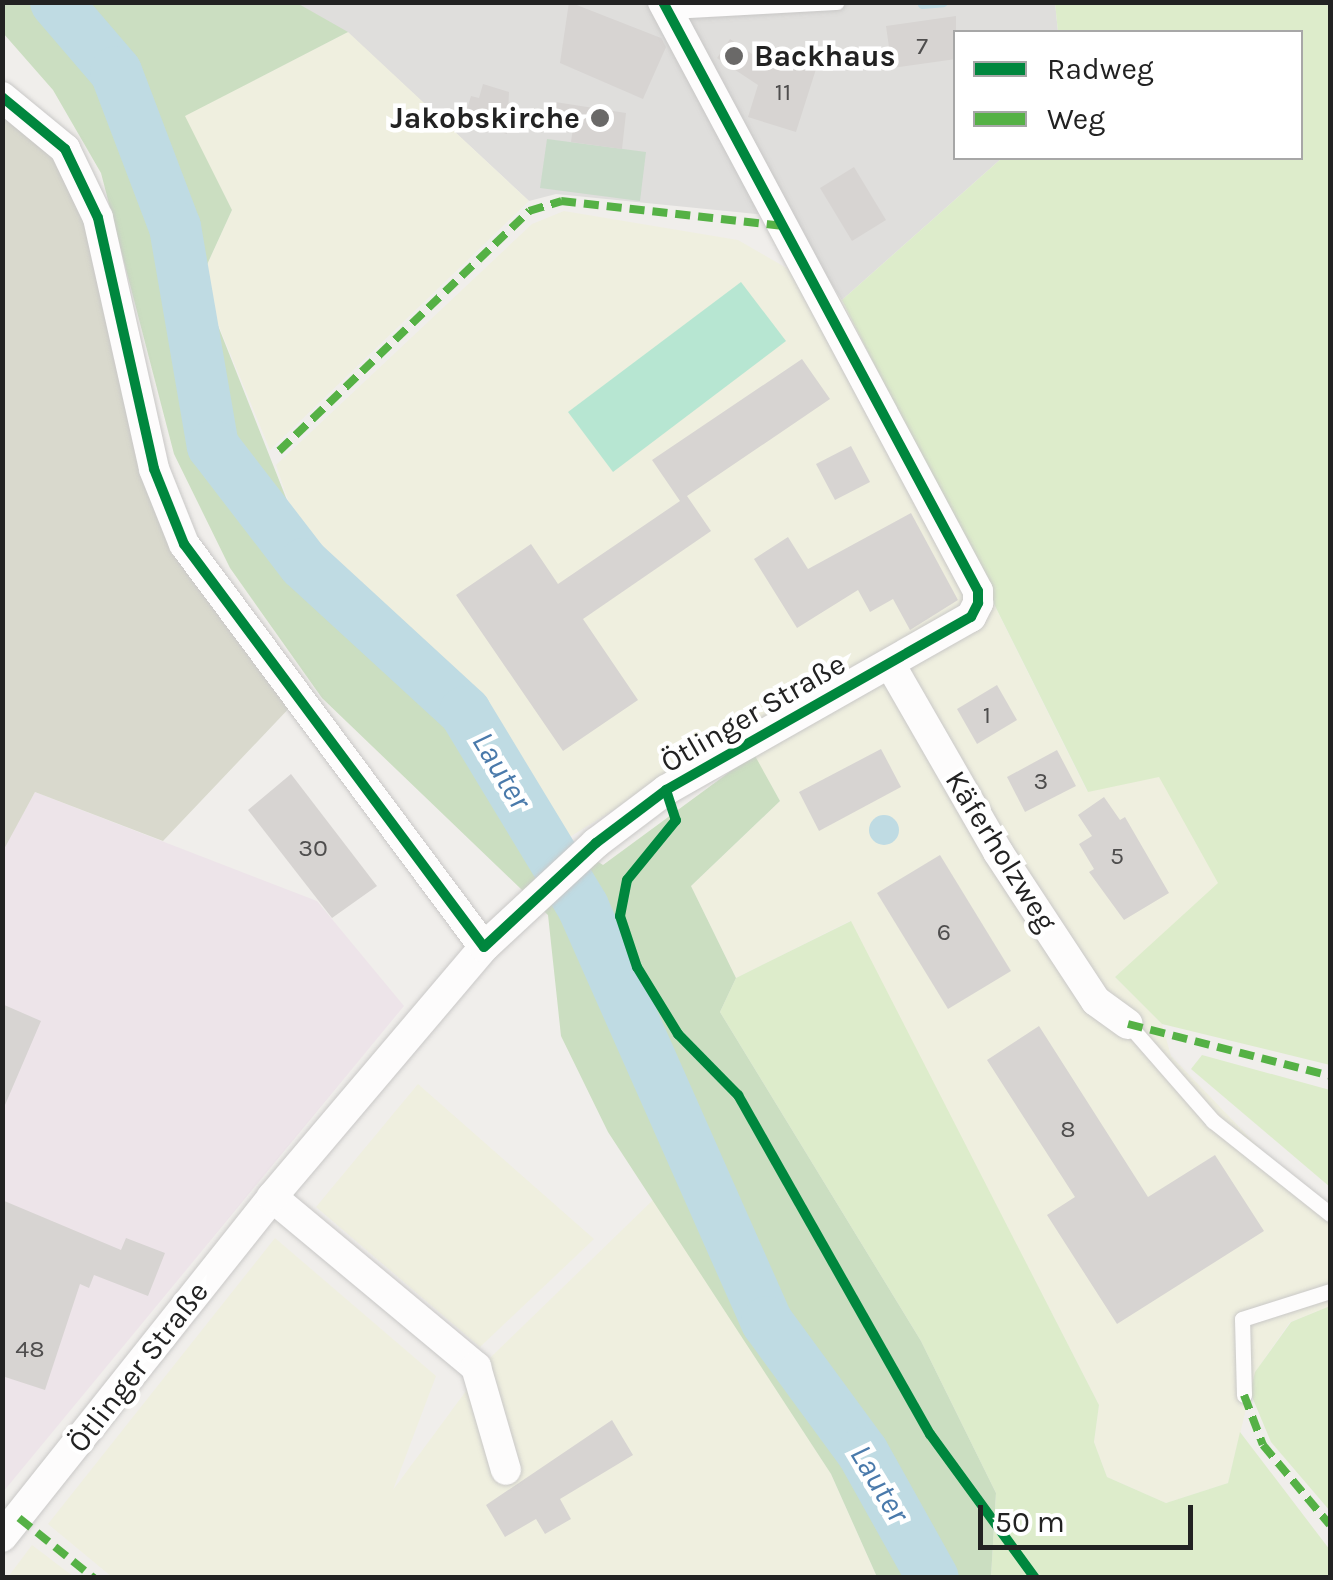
<!DOCTYPE html>
<meta charset="utf-8">
<style>
body{margin:0}
#map{position:relative;width:1333px;height:1580px;overflow:hidden;background:#f0eeeb;font-family:Karla,sans-serif}
div>[style]{position:absolute}
[style*='--x']{left:calc(var(--x)*1px);top:calc(var(--y)*1px);width:calc(var(--w)*1px);rotate:calc(var(--a)*1deg)}
.residential>*{inset:0;background:#dfdedc}
.industrial>*{inset:0;background:#ede4e9}
.construction>*{inset:0;background:#d9d9cd}
.farmland>*{inset:0;background:#efefdf}
.grass>*{inset:0;background:#ddeccb}
.forest>*{inset:0;background:#cbdec1}
.cemetery>*{inset:0;background:#cadbca}
.pitch>*{inset:0;background:#b7e6d2}
.water>*{inset:0;background:#bfdbe3}
.round{border-radius:50%}
.stream>*{height:9px;margin:-4.5px;padding:0 4.5px;transform-origin:4.5px;border-radius:4.5px;background:#bfdbe3}
.river>*{height:52px;margin:-26px;padding:0 26px;transform-origin:26px;border-radius:26px;background:#bfdbe3}
.building>*{inset:0;background:#d7d4d2}
.roads{filter:drop-shadow(0 0 2px #c9c8c7) drop-shadow(0 0 2px #c9c8c7)}
.service>*{height:15px;margin:-7.5px;padding:0 7.5px;transform-origin:7.5px;border-radius:7.5px;background:#fdfcfc}
.minor>*{height:30px;margin:-15px;padding:0 15px;transform-origin:15px;border-radius:15px;background:#fdfcfc}
.quiet>*{height:8px;margin-top:-4px;transform-origin:0;background:repeating-linear-gradient(90deg,#55b145 0 15px,transparent 0 23px)}
.cycleway>*{height:10px;margin:-5px;padding:0 5px;transform-origin:5px;border-radius:5px;background:#00873e}
.dots>*{width:28px;height:28px;translate:-50% -50%;box-sizing:border-box;border:5px solid #fff;border-radius:50%}
span{translate:-50% -50%;white-space:nowrap;text-align:center;line-height:1.15;-webkit-text-stroke:9px #fff;paint-order:stroke}
.number-label{font-size:25px;color:#4f4e4e}
.number-label span{-webkit-text-stroke-width:0}
.poi-label{font-size:30px;color:#222;font-weight:700}
.left{translate:0 -50%;text-align:left}
.right{translate:-100% -50%;text-align:right}
.street-label{font-size:30px;color:#222}
.water-label{font-size:32px;color:#4a7aab;font-style:italic}
.frame{position:absolute;inset:0;border:5px solid #222;pointer-events:none}
.legend{position:absolute;left:953px;top:30px;width:350px;height:130px;box-sizing:border-box;background:#fff;border:2px solid #a7a7a7;margin:0;padding:12px 18px;list-style:none;font-size:30px;color:#222}
.legend li{display:flex;align-items:center;gap:20px;height:50px}
.legend b{width:50px;border:2px solid #a7a7a7}
.scale{position:absolute;left:978px;top:1505px;width:215px;height:45px;box-sizing:border-box;border:5px solid #222;border-top:0;padding-left:12px;font-size:30px;line-height:35px;white-space:nowrap;color:#222;-webkit-text-stroke:8px #fff;paint-order:stroke}
</style>
<div id="map">
<div class="residential">
<div style="clip-path:polygon(1055px 2px,1058px 32px,956px 32px,956px 158px,1002px 158px,842px 300px,787px 217px,556px 194px,529px 201px,348px 33px,296px 3px)"></div>
</div>
<div class="industrial">
<div style="clip-path:polygon(35px 792px,317px 901px,404px 1006px,3px 1492px,2px 851px)"></div>
</div>
<div class="construction">
<div style="clip-path:polygon(3px 110px,54px 153px,76px 190px,146px 466px,294px 703px,163px 841px,35px 792px,3px 851px)"></div>
</div>
<div class="farmland">
<div style="clip-path:polygon(348px 32px,529px 201px,270px 450px,200px 280px,232px 210px,184px 116px)"></div>
<div style="clip-path:polygon(564px 211px,738px 240px,842px 300px,1087px 791px,1159px 776px,1219px 884px,1115px 977px,1162px 1024px,1171px 1056px,1291px 1181px,1330px 1207px,1330px 1306px,1290px 1322px,1255px 1372px,1228px 1483px,1166px 1503px,1107px 1477px,1094px 1442px,1099px 1405px,850px 921px,736px 978px,691px 886px,780px 801px,740px 731px,565px 840px,433px 651px,296px 523px,276px 465px,532px 224px)"></div>
<div style="clip-path:polygon(418px 1084px,594px 1239px,480px 1347px,316px 1207px)"></div>
<div style="clip-path:polygon(654px 1199px,831px 1474px,877px 1577px,112px 1577px,48px 1524px,275px 1238px,436px 1376px,393px 1490px,491px 1357px)"></div>
<div style="clip-path:polygon(32px 1545px,74px 1577px,8px 1577px)"></div>
</div>
<div class="grass">
<div style="clip-path:polygon(1055px 3px,1330px 3px,1330px 1065px,1162px 1024px,1115px 977px,1218px 883px,1159px 777px,1088px 792px,842px 300px,1002px 158px,1300px 158px,1300px 32px,1058px 32px)"></div>
<div style="clip-path:polygon(851px 921px,1099px 1405px,1094px 1442px,1107px 1477px,1166px 1503px,1228px 1483px,1240px 1432px,1330px 1550px,1330px 1577px,991px 1577px,996px 1493px,921px 1341px,720px 1012px,736px 978px)"></div>
<div style="clip-path:polygon(1202px 1055px,1330px 1090px,1330px 1187px,1191px 1069px)"></div>
<div style="clip-path:polygon(1330px 1306px,1330px 1511px,1271px 1442px,1250px 1392px,1255px 1372px,1291px 1322px)"></div>
</div>
<div class="forest">
<div style="clip-path:polygon(2px 3px,297px 3px,348px 32px,185px 116px,232px 210px,200px 280px,296px 523px,433px 651px,565px 840px,603px 865px,754px 754px,780px 801px,691px 886px,736px 978px,720px 1012px,921px 1341px,996px 1493px,991px 1577px,877px 1577px,831px 1474px,608px 1132px,561px 1036px,548px 915px,322px 698px,230px 568px,174px 454px,101px 173px,53px 90px,3px 33px)"></div>
</div>
<div class="cemetery">
<div style="clip-path:polygon(547px 139px,646px 152px,640px 201px,540px 188px)"></div>
</div>
<div class="pitch">
<div style="clip-path:polygon(741px 282px,786px 341px,613px 472px,568px 412px)"></div>
</div>
<div class="water">
<div class="round" style="left:869px;top:815px;width:30px;height:30px"></div>
</div>
<div class="stream">
<div style="--x:922;--y:4;--w:21;--a:-5"></div>
</div>
<div class="river">
<div style="--x:56;--y:2;--w:92;--a:49.4"></div>
<div style="--x:116;--y:72;--w:166;--a:69.2"></div>
<div style="--x:175;--y:227;--w:222;--a:80.2"></div>
<div style="--x:213;--y:446;--w:149;--a:52.4"></div>
<div style="--x:304;--y:564;--w:219;--a:42.6"></div>
<div style="--x:465;--y:712;--w:228;--a:58.8"></div>
<div style="--x:583;--y:907;--w:454;--a:66.1"></div>
<div style="--x:767;--y:1322;--w:162;--a:53.8"></div>
<div style="--x:863;--y:1453;--w:143;--a:60.8"></div>
</div>
<div class="building">
<div style="clip-path:polygon(569px 2px,661px 38px,666px 47px,643px 99px,560px 63px)"></div>
<div style="clip-path:polygon(956px 16px,956px 59px,892px 68px,886px 26px)"></div>
<div style="clip-path:polygon(730px 39px,765px 63px,769px 52px,817px 66px,796px 132px,748px 117px,758px 85px,717px 58px)"></div>
<div style="clip-path:polygon(483px 84px,509px 92px,507px 134px,463px 121px,471px 96px,479px 98px)"></div>
<div style="clip-path:polygon(555px 102px,626px 113px,622px 149px,571px 142px,573px 128px,551px 125px)"></div>
<div style="clip-path:polygon(854px 167px,886px 220px,852px 241px,820px 188px)"></div>
<div style="clip-path:polygon(802px 359px,830px 399px,687px 496px,711px 531px,583px 619px,638px 700px,563px 751px,456px 595px,531px 544px,558px 584px,680px 501px,652px 460px)"></div>
<div style="clip-path:polygon(851px 446px,870px 482px,835px 500px,816px 464px)"></div>
<div style="clip-path:polygon(911px 513px,958px 600px,910px 630px,893px 599px,870px 612px,858px 590px,797px 628px,754px 559px,788px 537px,808px 569px)"></div>
<div style="clip-path:polygon(997px 685px,1017px 720px,977px 744px,957px 709px)"></div>
<div style="clip-path:polygon(881px 749px,901px 787px,819px 831px,799px 792px)"></div>
<div style="clip-path:polygon(1057px 750px,1076px 786px,1025px 812px,1007px 777px)"></div>
<div style="clip-path:polygon(291px 774px,377px 886px,332px 918px,248px 810px)"></div>
<div style="clip-path:polygon(1104px 797px,1120px 820px,1125px 817px,1169px 893px,1124px 920px,1089px 872px,1094px 869px,1079px 844px,1092px 836px,1078px 815px)"></div>
<div style="clip-path:polygon(940px 855px,1011px 971px,948px 1009px,877px 893px)"></div>
<div style="clip-path:polygon(2px 1004px,41px 1021px,2px 1112px)"></div>
<div style="clip-path:polygon(1039px 1026px,1148px 1197px,1215px 1155px,1264px 1231px,1117px 1324px,1047px 1215px,1075px 1197px,987px 1060px)"></div>
<div style="clip-path:polygon(2px 1200px,121px 1250px,126px 1238px,165px 1253px,148px 1296px,94px 1275px,89px 1288px,80px 1284px,45px 1390px,2px 1376px)"></div>
<div style="clip-path:polygon(612px 1420px,633px 1455px,560px 1499px,571px 1519px,545px 1534px,536px 1519px,505px 1537px,486px 1505px)"></div>
</div>
<div class="roads">
<div class="service">
<div style="--x:669;--y:11;--w:168;--a:-3.1"></div>
<div style="--x:1128;--y:1024;--w:129;--a:48.8"></div>
<div style="--x:1213;--y:1121;--w:149;--a:38.5"></div>
<div style="--x:1244;--y:1395;--w:76;--a:-91.5"></div>
<div style="--x:1242;--y:1319;--w:92;--a:-17.7"></div>
</div>
<div class="minor">
<div style="--x:2;--y:97;--w:82;--a:39.5"></div>
<div style="--x:65;--y:149;--w:76;--a:64.4"></div>
<div style="--x:98;--y:218;--w:257;--a:77.4"></div>
<div style="--x:154;--y:469;--w:81;--a:68.2"></div>
<div style="--x:184;--y:544;--w:502;--a:53.34"></div>
<div style="--x:890;--y:664;--w:217;--a:60.1"></div>
<div style="--x:998;--y:852;--w:178;--a:56.7"></div>
<div style="--x:1096;--y:1001;--w:39;--a:36"></div>
<div style="--x:272;--y:1197;--w:266;--a:39.8"></div>
<div style="--x:476;--y:1367;--w:107;--a:73.8"></div>
<div style="--x:2;--y:1537;--w:434;--a:-51.5"></div>
<div style="--x:272;--y:1197;--w:328;--a:-49.7"></div>
<div style="--x:484;--y:947;--w:153;--a:-42.9"></div>
<div style="--x:596;--y:843;--w:88;--a:-37.1"></div>
<div style="--x:666;--y:790;--w:351;--a:-29.6"></div>
<div style="--x:971;--y:617;--w:16;--a:-63"></div>
<div style="--x:978;--y:603;--w:12;--a:-90"></div>
<div style="--x:978;--y:591;--w:668;--a:-118.14"></div>
</div>
</div>
<div class="quiet">
<div style="--x:279;--y:451;--w:347;--a:-43.8"></div>
<div style="--x:529;--y:211;--w:34;--a:-17"></div>
<div style="--x:561;--y:201;--w:224;--a:6.4"></div>
<div style="--x:1128;--y:1024;--w:209;--a:14.4"></div>
<div style="--x:1244;--y:1395;--w:53;--a:69.2"></div>
<div style="--x:1263;--y:1445;--w:104;--a:50.1"></div>
<div style="--x:19;--y:1518;--w:96;--a:38.7"></div>
</div>
<div class="cycleway">
<div style="--x:2;--y:97;--w:82;--a:39.5"></div>
<div style="--x:65;--y:149;--w:76;--a:64.4"></div>
<div style="--x:98;--y:218;--w:257;--a:77.4"></div>
<div style="--x:154;--y:469;--w:81;--a:68.2"></div>
<div style="--x:184;--y:544;--w:502;--a:53.34"></div>
<div style="--x:484;--y:947;--w:153;--a:-42.9"></div>
<div style="--x:596;--y:843;--w:88;--a:-37.1"></div>
<div style="--x:666;--y:790;--w:351;--a:-29.6"></div>
<div style="--x:971;--y:617;--w:16;--a:-63"></div>
<div style="--x:978;--y:603;--w:12;--a:-90"></div>
<div style="--x:978;--y:591;--w:668;--a:-118.14"></div>
<div style="--x:666;--y:790;--w:32;--a:72"></div>
<div style="--x:676;--y:820;--w:77;--a:129.2"></div>
<div style="--x:627;--y:880;--w:37;--a:101"></div>
<div style="--x:620;--y:916;--w:54;--a:71.6"></div>
<div style="--x:637;--y:967;--w:79;--a:58.5"></div>
<div style="--x:678;--y:1034;--w:86;--a:45.5"></div>
<div style="--x:738;--y:1095;--w:390;--a:60.5"></div>
<div style="--x:930;--y:1434;--w:178;--a:53.9"></div>
</div>
<div class="dots">
<div style="left:734px;top:56px;background:#6a6968"></div>
<div style="left:600px;top:118px;background:#6a6968"></div>
</div>
<div class="number-label">
<span style="left:922px;top:46px">7</span>
<span style="left:783px;top:92px">11</span>
<span style="left:987px;top:715px">1</span>
<span style="left:1041px;top:781px">3</span>
<span style="left:313px;top:848px">30</span>
<span style="left:1117px;top:856px">5</span>
<span style="left:944px;top:932px">6</span>
<span style="left:1068px;top:1129px">8</span>
<span style="left:30px;top:1349px">48</span>
</div>
<div class="poi-label">
<span class="left" style="left:754px;top:56px">Backhaus</span>
<span class="right" style="left:580px;top:118px">Jakobskirche</span>
</div>
<div class="street-label">
<span style="left:753px;top:713px;rotate:-30deg">Ötlinger Straße</span>
<span style="left:1001px;top:851px;rotate:58deg">Käferholzweg</span>
<span style="left:138px;top:1367px;rotate:-52deg">Ötlinger Straße</span>
</div>
<div class="water-label">
<span style="left:501px;top:771px;rotate:59deg">Lauter</span>
<span style="left:879px;top:1484px;rotate:59deg">Lauter</span>
</div>
<div class="frame"></div>
<ul class="legend">
<li><b style="height:12px;background:#00873e"></b>Radweg</li>
<li><b style="height:12px;background:#55b145"></b>Weg</li>
</ul>
<div class="scale">50 m</div>
</div>
